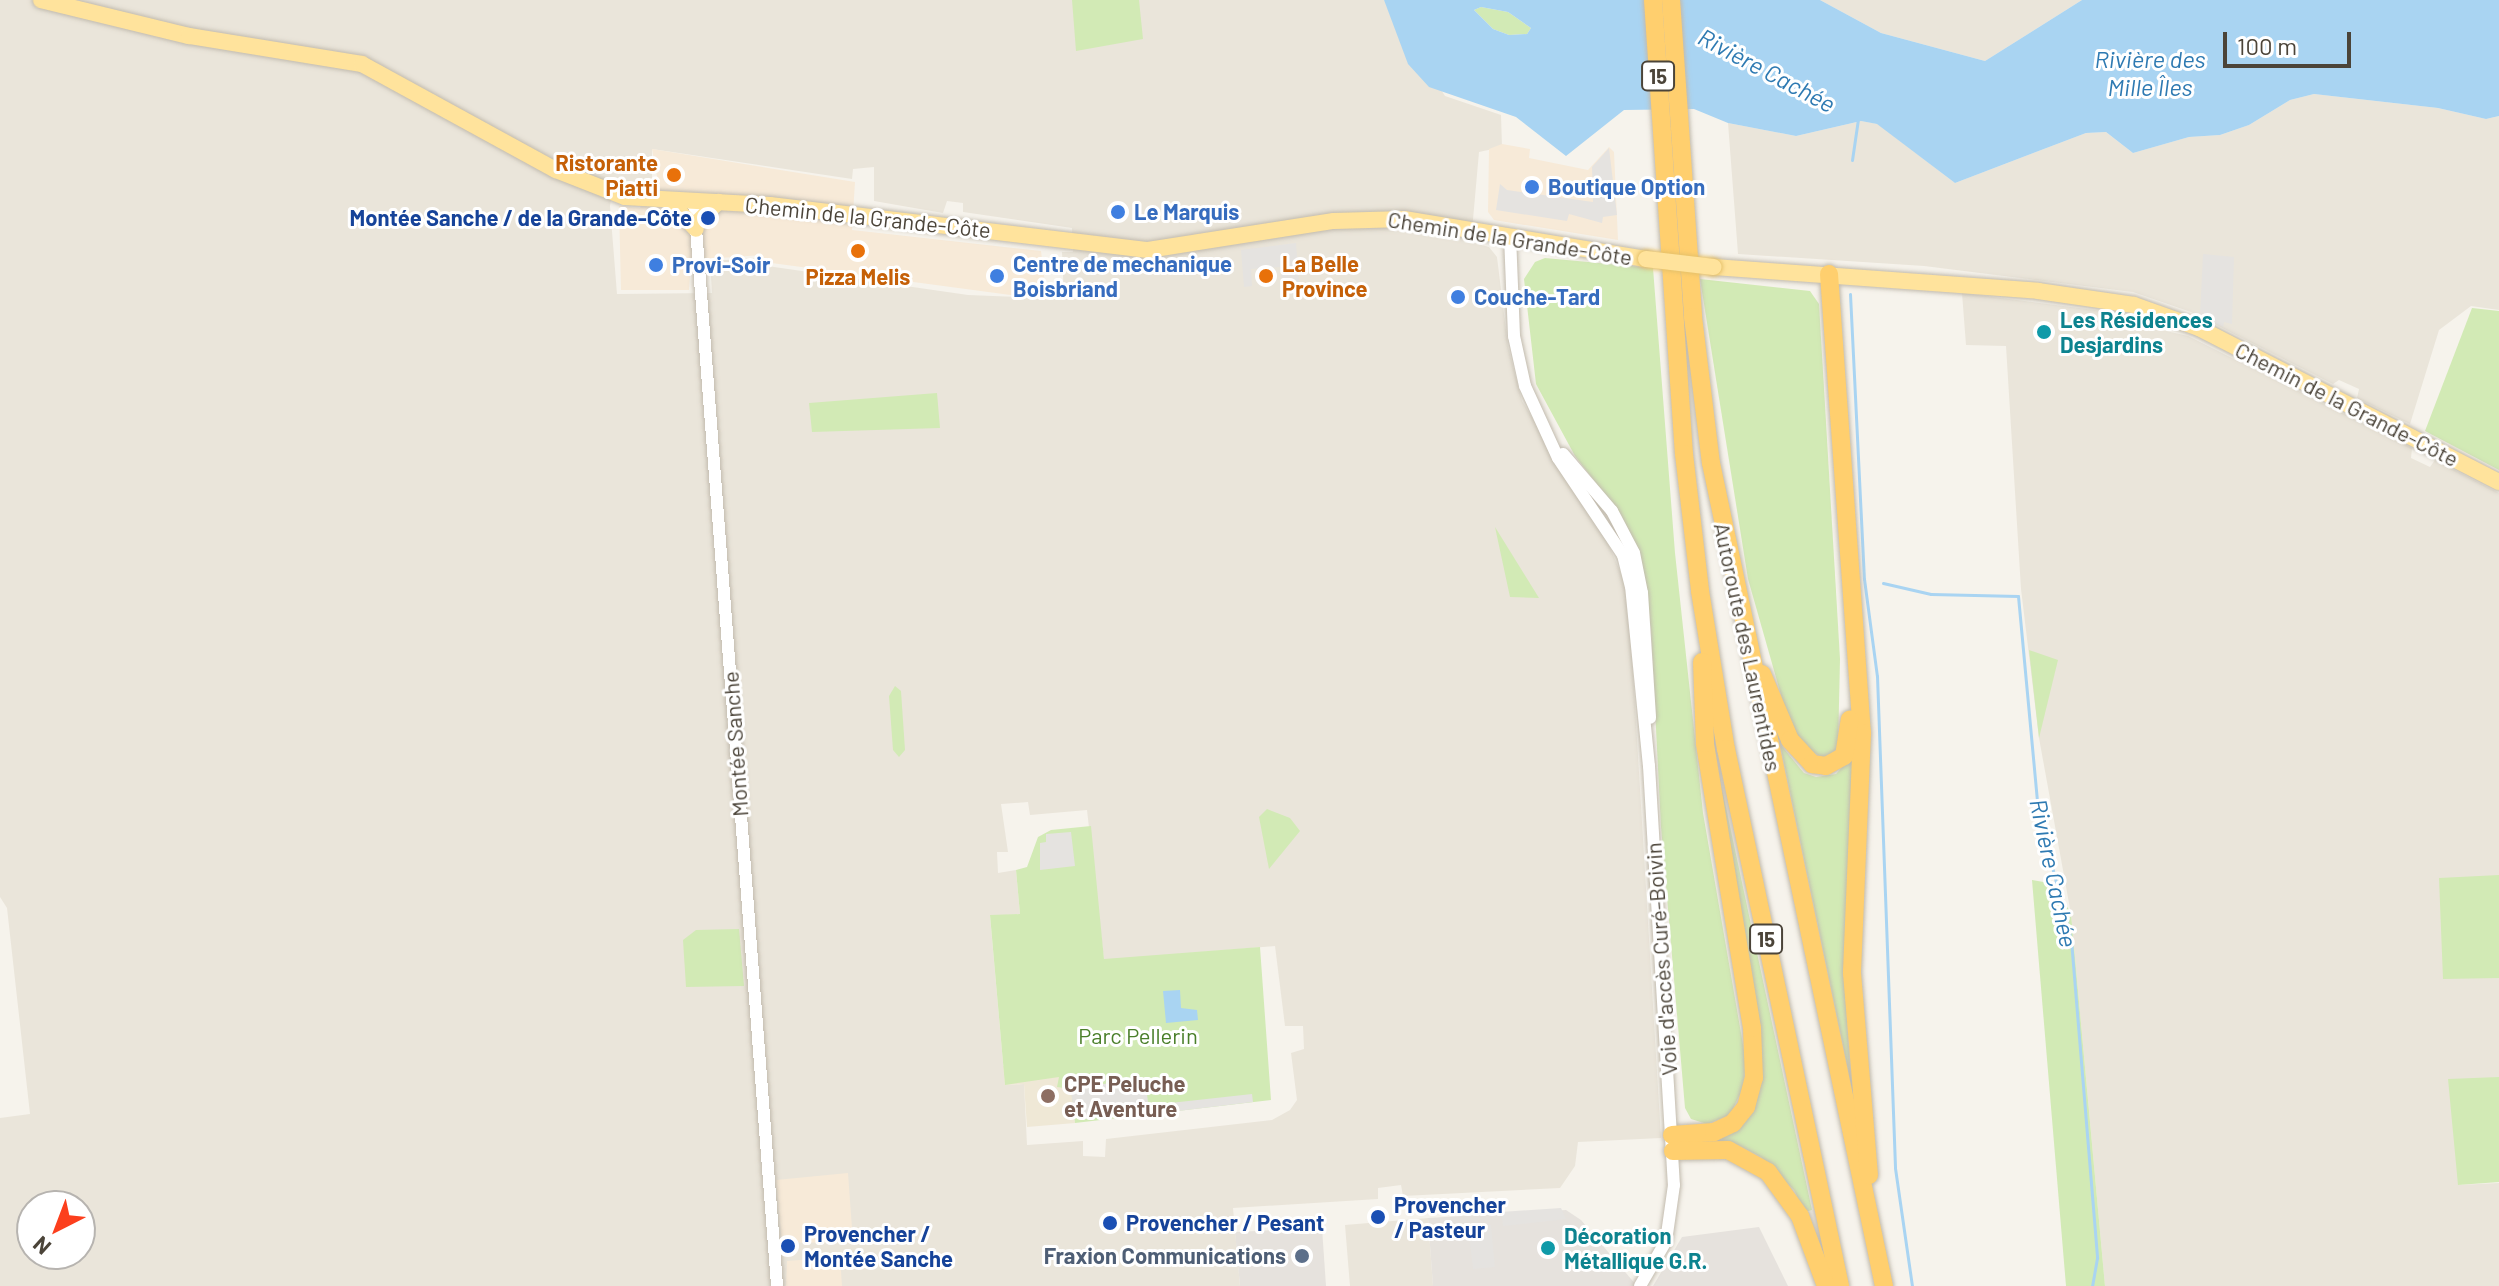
<!DOCTYPE html>
<meta charset="utf-8">
<style>
body{margin:0}
#map{position:relative;width:2499px;height:1286px;overflow:hidden;background:#f6f3ec;font-family:Barlow,sans-serif}
div>[style]{position:absolute}
[style*='--x']{left:calc(var(--x)*1px);top:calc(var(--y)*1px);width:calc(var(--w)*1px);rotate:calc(var(--a)*1deg)}
.residential>*{inset:0;background:#eae5da}
.commercial>*{inset:0;background:#f7ead8}
.industrial>*{inset:0;background:#e6e2dd}
.education>*{inset:0;background:#efe8d6}
.green>*{inset:0;background:#d2eab5}
.parking>*{inset:0;background:#e5e3e0}
.water>*{inset:0;background:#a9d4f2}
.stream>*{height:3px;margin:-1.5px;padding:0 1.5px;transform-origin:1.5px;border-radius:1.5px;background:#a9d4f2}
.roads{filter:drop-shadow(0 0 2px #c2bbae) drop-shadow(0 0 2px #c2bbae)}
.minor>*{height:12px;margin:-6px;padding:0 6px;transform-origin:6px;border-radius:6px;background:#fff}
.major>*{height:16px;margin:-8px;padding:0 8px;transform-origin:8px;border-radius:8px;background:#ffe39c}
.highway>*{height:18px;margin:-9px;padding:0 9px;transform-origin:9px;border-radius:9px;background:#ffcf6e}
.bridges{filter:drop-shadow(0 0 2px #e6c16a) drop-shadow(0 0 2px #e6c16a)}
.major-bridge>*{height:16px;margin:-8px;padding:0 8px;transform-origin:8px;border-radius:8px;background:#ffe39c}
.dots>*{width:22px;height:22px;translate:-50% -50%;box-sizing:border-box;border:4px solid #fff;border-radius:50%}
span{translate:-50% -50%;white-space:nowrap;text-align:center;line-height:1.15;-webkit-text-stroke:6px #fff;paint-order:stroke}
.shield-label span{padding:2px 6px;background:#fff;border:2px solid;border-radius:6px;-webkit-text-stroke-width:0}
.shield-label{font-size:20px;color:#4b4439;font-weight:700}
.food-label{font-size:22px;color:#c56008;font-weight:700}
.right{translate:-100% -50%;text-align:right}
.left{translate:0 -50%;text-align:left}
.shop-label{font-size:22px;color:#366cbe;font-weight:700}
.street-label{font-size:22px;color:#4b4439}
.transit-label{font-size:22px;color:#164399;font-weight:700}
.culture-label{font-size:22px;color:#0d838f;font-weight:700}
.park-label{font-size:22px;color:#4a7f2a}
.education-label{font-size:22px;color:#785e54;font-weight:700}
.service-label{font-size:22px;color:#4e5e75;font-weight:700}
.water-label{font-size:24px;color:#2e7ab2;font-style:italic}
.north{position:absolute;left:16px;top:1190px;width:80px;height:80px;box-sizing:border-box;background:#fff;border:2px solid #b7b4b0;border-radius:50%;rotate:222deg;font-size:22px;font-weight:700;line-height:32px;text-align:center;color:#4b4439}
.north::after{content:'';display:block;margin:auto;width:28px;height:36px;background:#fc3f1d;clip-path:polygon(50% 0,100% 100%,50% 72%,0 100%)}
.scale{position:absolute;left:2223px;top:32px;width:128px;height:36px;box-sizing:border-box;border:4px solid #4b4439;border-top:0;padding-left:10px;font-size:24px;line-height:28px;white-space:nowrap;color:#4b4439;-webkit-text-stroke:6px #fff;paint-order:stroke}
</style>
<div id="map">
<div class="residential">
<div style="clip-path:polygon(evenodd,0 0,1384px 0,1445px 96px,1501px 115px,1502px 147px,1479px 152px,1471px 242px,1489px 247px,1497px 257px,1508px 347px,1522px 401px,1607px 541px,1628px 590px,1661px 1138px,1578px 1142px,1575px 1166px,1560px 1188px,1403px 1196px,1401px 1185px,1378px 1188px,1378px 1199px,1233px 1208px,1240px 1286px,0 1286px,0 1118px,30px 1114px,7px 908px,0 897px,0 0,652px 149px,852px 179px,853px 169px,874px 167px,874px 201px,943px 213px,947px 201px,963px 203px,963px 212px,1072px 228px,1073px 252px,1062px 252px,1064px 299px,968px 295px,761px 265px,759px 258px,710px 261px,712px 293px,617px 294px,610px 206px,614px 179px,652px 185px,652px 149px,0 0,1028px 802px,1030px 815px,1087px 810px,1104px 960px,1275px 946px,1285px 1026px,1303px 1026px,1304px 1049px,1291px 1053px,1297px 1100px,1290px 1110px,1272px 1120px,1106px 1139px,1105px 1157px,1083px 1156px,1083px 1141px,1027px 1145px,1024px 1084px,1005px 1085px,990px 916px,1020px 914px,1016px 870px,998px 873px,997px 852px,1008px 852px,1001px 804px,1028px 802px,0 0,32px 1206px,80px 1206px,80px 1254px,32px 1254px,32px 1206px)"></div>
<div style="clip-path:polygon(1820px 0,2082px 0,1985px 61px,1881px 33px)"></div>
<div style="clip-path:polygon(2314px 94px,2438px 108px,2486px 119px,2499px 116px,2499px 310px,2471px 306px,2439px 330px,2410px 424px,2357px 398px,2359px 389px,2339px 380px,2333px 384px,2191px 312px,2133px 292px,1924px 266px,1738px 254px,1728px 123px,1796px 136px,1861px 121px,1878px 124px,1955px 183px,2086px 133px,2106px 132px,2133px 153px,2189px 137px,2220px 135px,2249px 125px,2290px 100px)"></div>
<div style="clip-path:polygon(1962px 293px,2133px 315px,2136px 324px,2188px 336px,2412px 448px,2411px 458px,2430px 467px,2435px 460px,2499px 493px,2499px 1081px,2458px 1185px,2499px 1183px,2499px 1286px,2105px 1286px,2071px 914px,2039px 738px,2021px 589px,2006px 346px,1966px 345px)"></div>
<div style="clip-path:polygon(1428px 1218px,1433px 1286px,1350px 1286px,1345px 1225px)"></div>
</div>
<div class="commercial">
<div style="clip-path:polygon(1502px 144px,1530px 149px,1529px 158px,1588px 170px,1609px 147px,1614px 152px,1618px 240px,1494px 220px,1488px 212px,1489px 149px)"></div>
<div style="clip-path:polygon(652px 149px,855px 182px,852px 230px,1041px 251px,1047px 300px,764px 262px,762px 255px,691px 260px,689px 290px,621px 290px,619px 206px,640px 208px,658px 182px)"></div>
<div style="clip-path:polygon(848px 1173px,853px 1242px,782px 1243px,776px 1180px)"></div>
<div style="clip-path:polygon(840px 1257px,842px 1286px,786px 1286px,787px 1261px)"></div>
</div>
<div class="industrial">
<div style="clip-path:polygon(1566px 1210px,1581px 1220px,1637px 1286px,1433px 1286px,1428px 1218px)"></div>
<div style="clip-path:polygon(1759px 1227px,1788px 1286px,1653px 1286px,1682px 1237px)"></div>
<div style="clip-path:polygon(1322px 1228px,1326px 1286px,1240px 1286px,1235px 1232px)"></div>
</div>
<div class="education">
<div style="clip-path:polygon(1055px 1062px,1071px 1089px,1075px 1123px,1027px 1127px,1024px 1084px,1005px 1085px,1003px 1066px)"></div>
</div>
<div class="green">
<div style="clip-path:polygon(1072px 0,1139px 0,1143px 39px,1076px 51px)"></div>
<div style="clip-path:polygon(1481px 7px,1508px 12px,1531px 28px,1527px 34px,1509px 35px,1493px 29px,1474px 10px)"></div>
<div style="clip-path:polygon(1545px 258px,1653px 268px,1675px 553px,1703px 813px,1746px 1062px,1743px 1088px,1730px 1115px,1707px 1124px,1691px 1119px,1685px 1108px,1661px 827px,1651px 630px,1640px 553px,1621px 515px,1575px 456px,1536px 384px,1524px 279px,1535px 262px)"></div>
<div style="clip-path:polygon(1700px 279px,1810px 291px,1819px 304px,1840px 659px,1838px 748px,1825px 759px,1801px 745px,1787px 716px,1748px 579px)"></div>
<div style="clip-path:polygon(2472px 308px,2499px 311px,2499px 470px,2425px 431px)"></div>
<div style="clip-path:polygon(937px 393px,940px 428px,812px 432px,809px 403px)"></div>
<div style="clip-path:polygon(1495px 527px,1539px 598px,1510px 597px)"></div>
<div style="clip-path:polygon(2029px 650px,2058px 660px,2039px 738px)"></div>
<div style="clip-path:polygon(895px 686px,901px 691px,905px 750px,899px 757px,893px 750px,889px 696px)"></div>
<div style="clip-path:polygon(1780px 744px,1804px 773px,1816px 777px,1836px 774px,1854px 754px,1845px 990px,1851px 1083px)"></div>
<div style="clip-path:polygon(1722px 789px,1812px 1210px,1805px 1212px,1794px 1190px,1761px 1157px,1732px 1142px,1714px 1142px,1757px 1097px,1716px 791px)"></div>
<div style="clip-path:polygon(1267px 809px,1290px 818px,1300px 831px,1269px 869px,1259px 817px)"></div>
<div style="clip-path:polygon(1091px 826px,1104px 959px,1260px 947px,1271px 1100px,1075px 1123px,1071px 1089px,1057px 1087px,1059px 1077px,1005px 1085px,990px 915px,1020px 914px,1016px 870px,1027px 867px,1038px 837px,1051px 830px)"></div>
<div style="clip-path:polygon(2499px 875px,2499px 978px,2443px 979px,2439px 878px)"></div>
<div style="clip-path:polygon(2032px 880px,2055px 884px,2071px 914px,2105px 1286px,2066px 1286px)"></div>
<div style="clip-path:polygon(739px 929px,744px 986px,686px 987px,683px 940px,696px 930px)"></div>
<div style="clip-path:polygon(2499px 1077px,2499px 1182px,2458px 1185px,2448px 1079px)"></div>
</div>
<div class="parking">
<div style="clip-path:polygon(1609px 148px,1617px 215px,1603px 217px,1602px 223px,1569px 214px,1567px 221px,1496px 210px,1500px 184px,1507px 190px,1593px 202px,1592px 167px)"></div>
<div style="clip-path:polygon(1296px 243px,1299px 282px,1282px 283px,1280px 267px,1251px 269px,1252px 286px,1244px 287px,1241px 250px)"></div>
<div style="clip-path:polygon(2203px 254px,2234px 257px,2232px 324px,2224px 322px,2223px 327px,2200px 316px)"></div>
<div style="clip-path:polygon(1071px 832px,1075px 866px,1040px 870px,1040px 843px,1046px 842px,1046px 834px)"></div>
<div style="clip-path:polygon(1145px 1080px,1149px 1109px,1086px 1119px,1074px 1112px,1071px 1092px,1083px 1090px,1083px 1086px)"></div>
<div style="clip-path:polygon(1252px 1094px,1253px 1102px,1153px 1114px,1152px 1105px)"></div>
<div style="clip-path:polygon(1561px 1208px,1566px 1219px,1503px 1226px,1501px 1212px)"></div>
<div style="clip-path:polygon(1491px 1225px,1495px 1267px,1473px 1269px,1468px 1227px)"></div>
</div>
<div class="water">
<div style="clip-path:polygon(evenodd,1384px 0,1820px 0,1881px 33px,1985px 61px,2082px 0,2499px 0,2499px 116px,2486px 119px,2438px 108px,2314px 94px,2290px 100px,2249px 125px,2220px 135px,2189px 137px,2133px 153px,2106px 132px,2086px 133px,1955px 183px,1877px 124px,1861px 121px,1796px 136px,1728px 123px,1694px 109px,1624px 110px,1566px 156px,1516px 117px,1429px 87px,1408px 64px,1384px 0,1481px 7px,1508px 12px,1531px 28px,1527px 34px,1509px 35px,1493px 29px,1474px 10px,1481px 7px)"></div>
<div style="clip-path:polygon(1180px 990px,1181px 1008px,1197px 1010px,1198px 1020px,1166px 1023px,1163px 991px)"></div>
</div>
<div class="stream">
<div style="--x:1852;--y:160;--w:41;--a:-81.7"></div>
<div style="--x:1850;--y:294;--w:285;--a:87.2"></div>
<div style="--x:1864;--y:579;--w:98;--a:82.4"></div>
<div style="--x:1877;--y:676;--w:492;--a:87.9"></div>
<div style="--x:1895;--y:1168;--w:119;--a:81.8"></div>
<div style="--x:1883;--y:583;--w:49;--a:12.9"></div>
<div style="--x:1931;--y:594;--w:87;--a:1.3"></div>
<div style="--x:2018;--y:596;--w:218;--a:84.7"></div>
<div style="--x:2038;--y:813;--w:131;--a:75.4"></div>
<div style="--x:2071;--y:940;--w:319;--a:85.3"></div>
<div style="--x:2097;--y:1258;--w:28;--a:100"></div>
</div>
<div class="roads">
<div class="minor">
<div style="--x:694;--y:202;--w:1087;--a:85.62"></div>
<div style="--x:1510;--y:236;--w:100;--a:87.7"></div>
<div style="--x:1514;--y:336;--w:51;--a:77.6"></div>
<div style="--x:1525;--y:386;--w:79;--a:65.4"></div>
<div style="--x:1558;--y:458;--w:117;--a:56.2"></div>
<div style="--x:1623;--y:555;--w:32;--a:76"></div>
<div style="--x:1631;--y:586;--w:181;--a:84.3"></div>
<div style="--x:1649;--y:766;--w:420;--a:86.6"></div>
<div style="--x:1674;--y:1185;--w:57;--a:98.1"></div>
<div style="--x:1666;--y:1241;--w:52;--a:120"></div>
<div style="--x:1563;--y:454;--w:75;--a:49.3"></div>
<div style="--x:1612;--y:511;--w:47;--a:62.4"></div>
<div style="--x:1634;--y:553;--w:41;--a:78.7"></div>
<div style="--x:1642;--y:593;--w:125;--a:86.3"></div>
</div>
<div class="major">
<div style="--x:41;--y:0;--w:152;--a:13.7"></div>
<div style="--x:189;--y:36;--w:175;--a:9.2"></div>
<div style="--x:362;--y:64;--w:221;--a:28.7"></div>
<div style="--x:556;--y:170;--w:74;--a:21.4"></div>
<div style="--x:625;--y:197;--w:145;--a:3.2"></div>
<div style="--x:770;--y:205;--w:381;--a:6.8"></div>
<div style="--x:1148;--y:250;--w:188;--a:-8.9"></div>
<div style="--x:1334;--y:221;--w:70;--a:-1.6"></div>
<div style="--x:1404;--y:219;--w:245;--a:9.4"></div>
<div style="--x:668;--y:200;--w:40;--a:46"></div>
<div style="--x:695;--y:225;--w:33;--a:-45"></div>
<div style="--x:1714;--y:267;--w:325;--a:4.2"></div>
<div style="--x:2038;--y:291;--w:97;--a:8.3"></div>
<div style="--x:2134;--y:305;--w:69;--a:19.5"></div>
<div style="--x:2199;--y:328;--w:337;--a:27.2"></div>
</div>
<div class="highway">
<div style="--x:1653;--y:0;--w:455;--a:86.1"></div>
<div style="--x:1684;--y:454;--w:138;--a:83.3"></div>
<div style="--x:1700;--y:591;--w:160;--a:80.7"></div>
<div style="--x:1726;--y:749;--w:549;--a:78.01"></div>
<div style="--x:1671;--y:0;--w:318;--a:86"></div>
<div style="--x:1693;--y:317;--w:147;--a:83"></div>
<div style="--x:1711;--y:463;--w:841;--a:78.13"></div>
<div style="--x:1829;--y:274;--w:460;--a:85.9"></div>
<div style="--x:1862;--y:733;--w:240;--a:92.4"></div>
<div style="--x:1852;--y:973;--w:203;--a:85.2"></div>
<div style="--x:1762;--y:674;--w:72;--a:67"></div>
<div style="--x:1790;--y:740;--w:33;--a:47"></div>
<div style="--x:1812;--y:764;--w:14;--a:8"></div>
<div style="--x:1826;--y:766;--w:21;--a:-29"></div>
<div style="--x:1844;--y:756;--w:37;--a:-81"></div>
<div style="--x:1672;--y:1135;--w:42;--a:-4.1"></div>
<div style="--x:1714;--y:1132;--w:21;--a:-25"></div>
<div style="--x:1733;--y:1123;--w:21;--a:-51"></div>
<div style="--x:1746;--y:1107;--w:30;--a:-75"></div>
<div style="--x:1754;--y:1078;--w:50;--a:-92.3"></div>
<div style="--x:1752;--y:1028;--w:289;--a:-99.4"></div>
<div style="--x:1705;--y:743;--w:81;--a:-92.1"></div>
<div style="--x:1673;--y:1151;--w:55;--a:-1"></div>
<div style="--x:1728;--y:1150;--w:46;--a:28.8"></div>
<div style="--x:1768;--y:1172;--w:54;--a:54"></div>
<div style="--x:1800;--y:1216;--w:75;--a:69.6"></div>
</div>
</div>
<div class="bridges">
<div class="major-bridge">
<div style="--x:1646;--y:259;--w:68;--a:6.7"></div>
</div>
</div>
<div class="dots">
<div style="left:674px;top:175px;background:#e8710a"></div>
<div style="left:1532px;top:187px;background:#3f7fe0"></div>
<div style="left:1118px;top:212px;background:#3f7fe0"></div>
<div style="left:708px;top:218px;background:#1a4fb4"></div>
<div style="left:858px;top:251px;background:#e8710a"></div>
<div style="left:656px;top:265px;background:#3f7fe0"></div>
<div style="left:997px;top:276px;background:#3f7fe0"></div>
<div style="left:1266px;top:276px;background:#e8710a"></div>
<div style="left:1458px;top:297px;background:#3f7fe0"></div>
<div style="left:2044px;top:332px;background:#0f9aa8"></div>
<div style="left:1048px;top:1096px;background:#8d6e63"></div>
<div style="left:1378px;top:1217px;background:#1a4fb4"></div>
<div style="left:1110px;top:1223px;background:#1a4fb4"></div>
<div style="left:788px;top:1246px;background:#1a4fb4"></div>
<div style="left:1548px;top:1248px;background:#0f9aa8"></div>
<div style="left:1302px;top:1256px;background:#5c6f8a"></div>
</div>
<div class="shield-label">
<span style="left:1658px;top:76px">15</span>
<span style="left:1766px;top:939px">15</span>
</div>
<div class="food-label">
<span class="right" style="left:658px;top:175px">Ristorante<br>Piatti</span>
<span class="left" style="left:1282px;top:276px">La Belle<br>Province</span>
<span style="left:858px;top:277px">Pizza Melis</span>
</div>
<div class="shop-label">
<span class="left" style="left:1548px;top:187px">Boutique Option</span>
<span class="left" style="left:1134px;top:212px">Le Marquis</span>
<span class="left" style="left:1013px;top:276px">Centre de mechanique<br>Boisbriand</span>
<span class="left" style="left:672px;top:265px">Provi-Soir</span>
<span class="left" style="left:1474px;top:297px">Couche-Tard</span>
</div>
<div class="street-label">
<span style="left:868px;top:217px;rotate:6deg">Chemin de la Grande-Côte</span>
<span style="left:1510px;top:238px;rotate:9deg">Chemin de la Grande-Côte</span>
<span style="left:2347px;top:404px;rotate:27deg">Chemin de la Grande-Côte</span>
<span style="left:1748px;top:647px;rotate:78deg">Autoroute des Laurentides</span>
<span style="left:735px;top:744px;rotate:-94deg">Montée Sanche</span>
<span style="left:1661px;top:959px;rotate:-94deg">Voie d'accès Curé-Boivin</span>
</div>
<div class="transit-label">
<span class="right" style="left:692px;top:218px">Montée Sanche / de la Grande-Côte</span>
<span class="left" style="left:1394px;top:1217px">Provencher<br>/ Pasteur</span>
<span class="left" style="left:1126px;top:1223px">Provencher / Pesant</span>
<span class="left" style="left:804px;top:1246px">Provencher /<br>Montée Sanche</span>
</div>
<div class="culture-label">
<span class="left" style="left:2060px;top:332px">Les Résidences<br>Desjardins</span>
<span class="left" style="left:1564px;top:1248px">Décoration<br>Métallique G.R.</span>
</div>
<div class="park-label">
<span style="left:1138px;top:1036px">Parc Pellerin</span>
</div>
<div class="education-label">
<span class="left" style="left:1064px;top:1096px">CPE Peluche<br>et Aventure</span>
</div>
<div class="service-label">
<span class="right" style="left:1286px;top:1256px">Fraxion Communications</span>
</div>
<div class="water-label">
<span style="left:2150px;top:73px">Rivière des<br>Mille Îles</span>
<span style="left:1767px;top:70px;rotate:28deg">Rivière Cachée</span>
<span style="left:2054px;top:873px;rotate:78deg">Rivière Cachée</span>
</div>
<div class="north">N</div>
<div class="scale">100 m</div>
</div>
